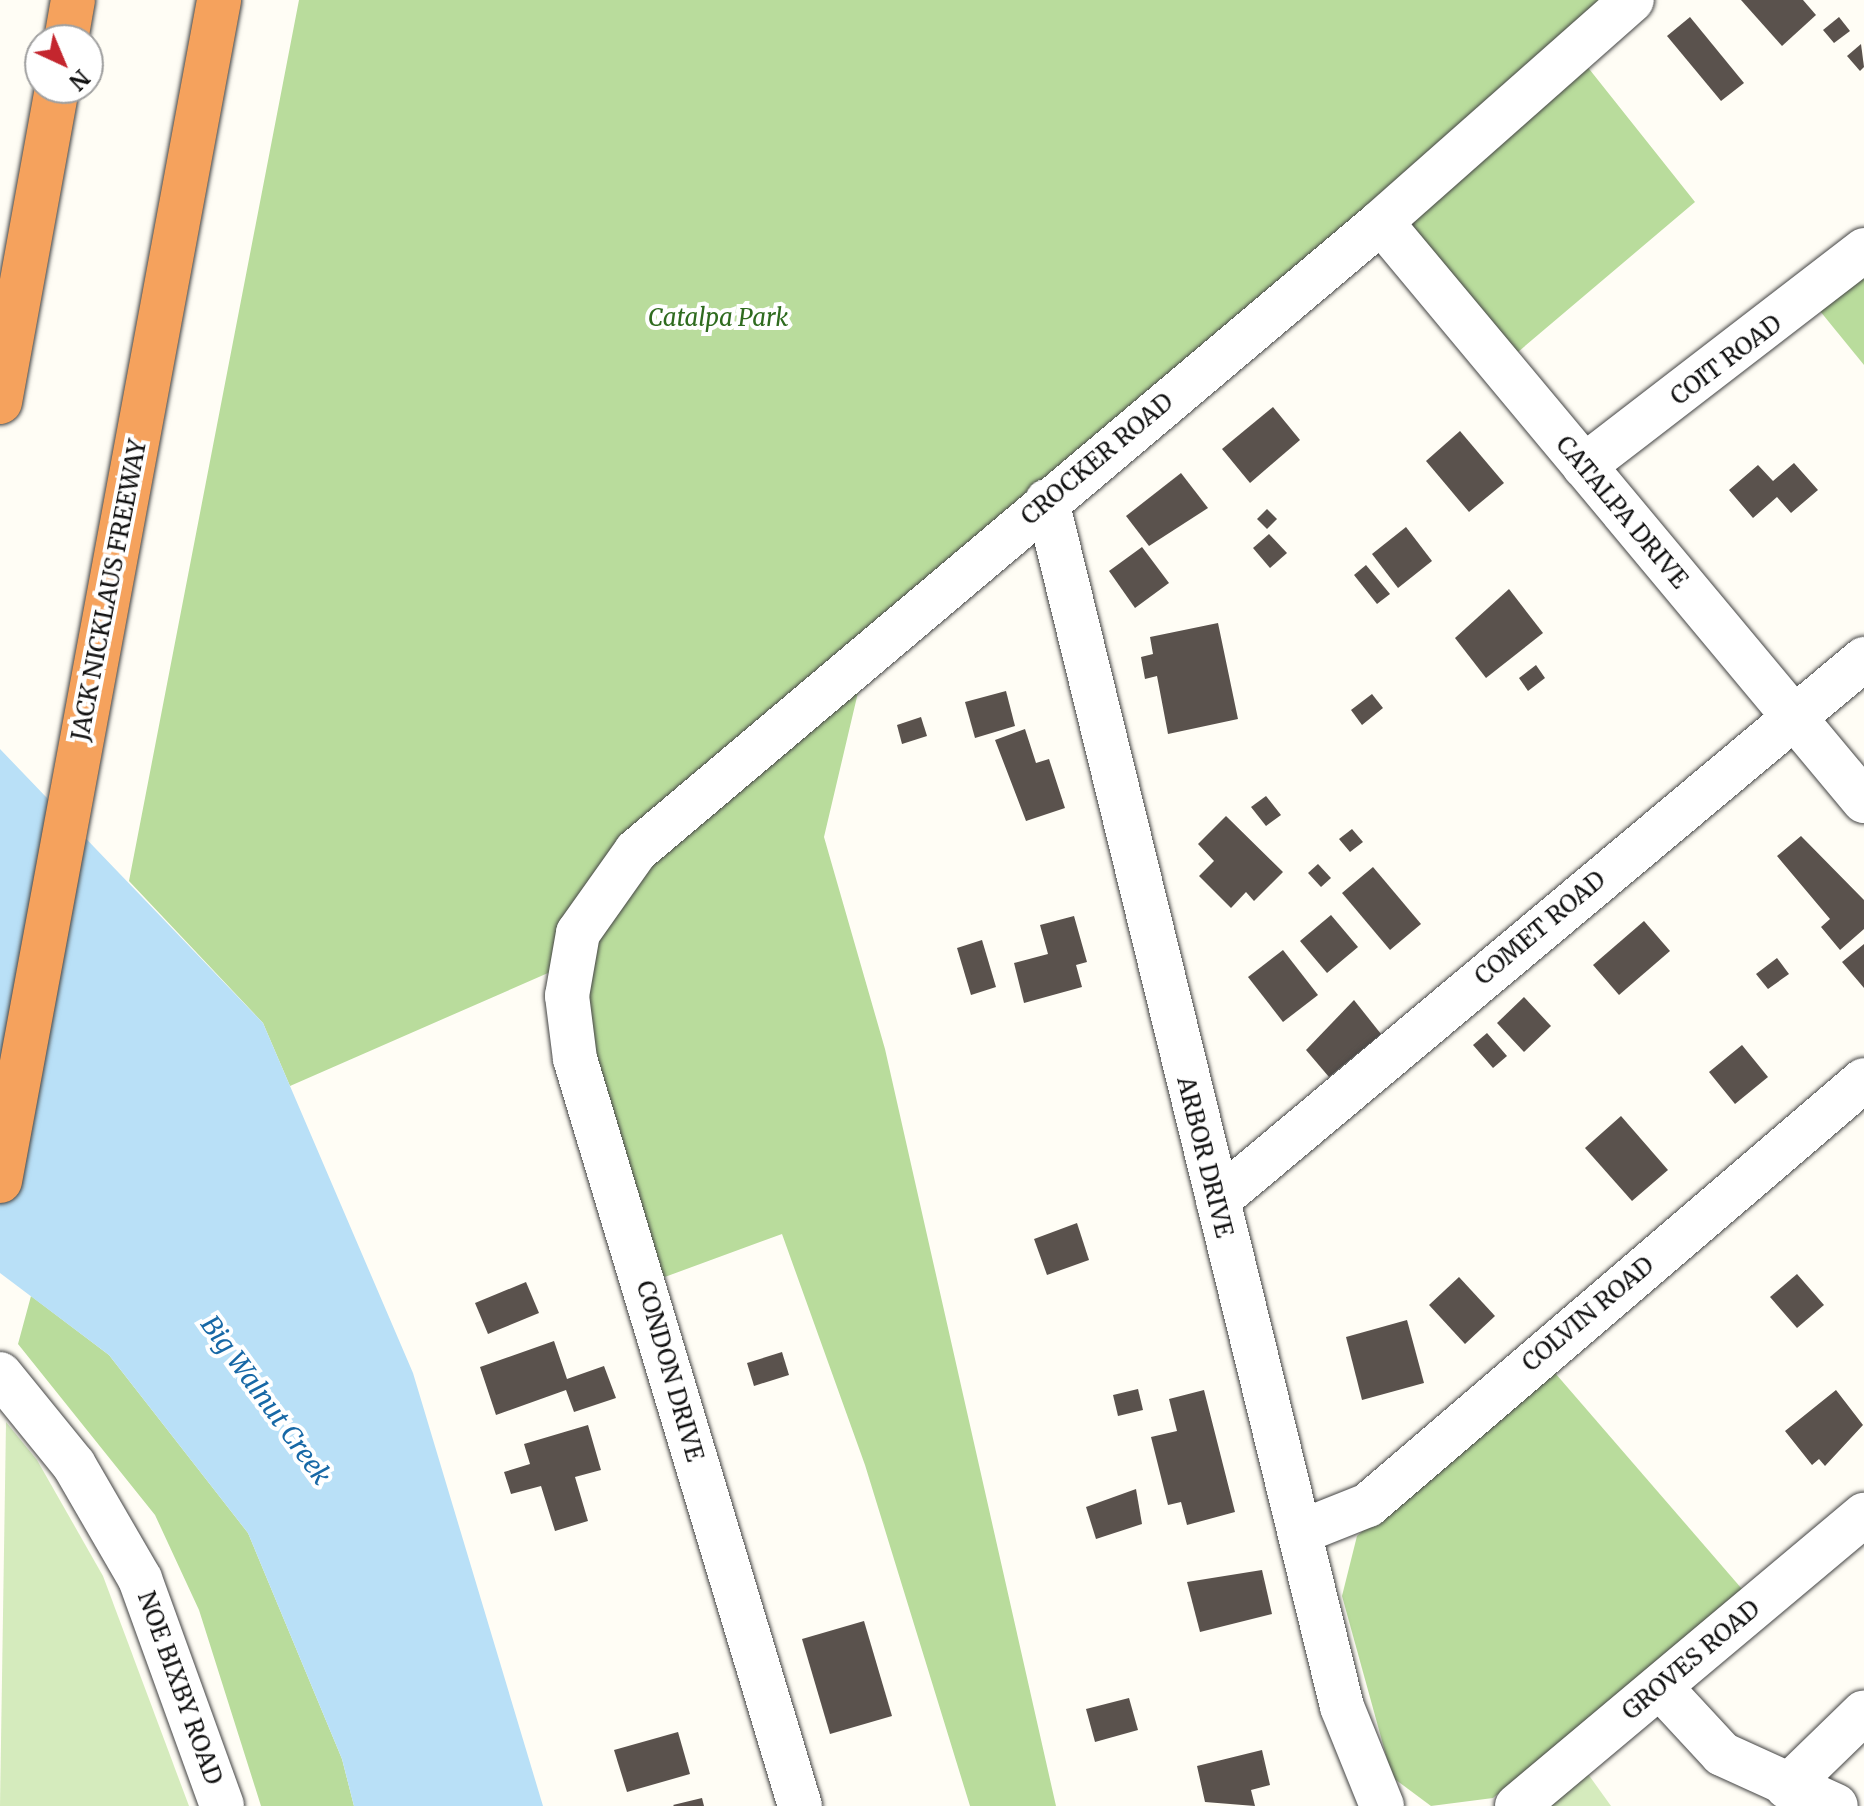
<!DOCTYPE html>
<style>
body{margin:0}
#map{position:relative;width:1864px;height:1806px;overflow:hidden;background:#fffdf5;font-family:Merriweather,serif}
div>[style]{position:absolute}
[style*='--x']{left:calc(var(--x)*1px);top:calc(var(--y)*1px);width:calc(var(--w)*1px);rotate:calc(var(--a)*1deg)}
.green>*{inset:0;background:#d5ebbd}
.forest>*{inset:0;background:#b9dc9c}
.water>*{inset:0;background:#b9e0f7}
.building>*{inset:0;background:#5a524d}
.roads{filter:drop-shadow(0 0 2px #444) drop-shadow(0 0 2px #444)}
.minor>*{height:44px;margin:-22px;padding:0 22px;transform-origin:22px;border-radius:22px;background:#fff}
.highway>*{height:44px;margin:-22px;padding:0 22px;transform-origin:22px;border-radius:22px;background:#f5a25d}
span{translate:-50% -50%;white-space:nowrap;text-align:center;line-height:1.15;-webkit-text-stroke:8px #fff;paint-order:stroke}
.park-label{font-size:24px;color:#2f6b1f;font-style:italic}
.street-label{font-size:24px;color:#111}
.water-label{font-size:26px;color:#1768a6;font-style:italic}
.north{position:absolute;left:24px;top:24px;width:80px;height:80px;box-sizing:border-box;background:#fff;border:2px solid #a0a0a0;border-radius:50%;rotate:136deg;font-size:22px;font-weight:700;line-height:32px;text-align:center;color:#111}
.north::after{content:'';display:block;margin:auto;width:28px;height:36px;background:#c4262e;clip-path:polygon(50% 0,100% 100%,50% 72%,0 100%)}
</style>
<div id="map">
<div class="green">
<div style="clip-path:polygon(6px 1422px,37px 1460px,103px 1576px,189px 1806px,0 1806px)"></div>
<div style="clip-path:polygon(1588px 1774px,1611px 1806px,1550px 1806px)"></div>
</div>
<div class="forest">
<div style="clip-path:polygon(299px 0,1654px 0,1586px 65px,1695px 202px,1512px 357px,1394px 223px,860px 684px,824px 837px,885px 1049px,1056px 1806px,970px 1806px,865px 1465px,782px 1234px,662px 1278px,548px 973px,290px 1086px,263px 1023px,129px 881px)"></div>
<div style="clip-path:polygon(1864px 257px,1864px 365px,1811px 300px)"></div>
<div style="clip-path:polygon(31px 1296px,109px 1355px,248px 1533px,342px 1759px,354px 1806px,261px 1806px,199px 1610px,155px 1515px,18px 1344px)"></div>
<div style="clip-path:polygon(1549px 1366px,1742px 1589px,1493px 1798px,1431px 1806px,1392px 1777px,1342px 1596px,1357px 1536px)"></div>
</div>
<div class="water">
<div style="clip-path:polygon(0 749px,263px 1023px,413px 1373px,543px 1806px,354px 1806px,342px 1759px,248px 1533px,109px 1355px,0 1273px)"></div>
</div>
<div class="building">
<div style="clip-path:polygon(1741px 0,1803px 0,1816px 15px,1782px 46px)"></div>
<div style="clip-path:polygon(1690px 17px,1744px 83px,1721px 101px,1667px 36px)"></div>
<div style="clip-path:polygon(1839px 17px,1850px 31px,1834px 43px,1823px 30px)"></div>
<div style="clip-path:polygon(1861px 44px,1864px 67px,1860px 71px,1847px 56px)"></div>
<div style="clip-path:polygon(1273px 407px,1300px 440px,1250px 483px,1222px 449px)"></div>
<div style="clip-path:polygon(1460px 431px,1504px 483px,1469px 512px,1426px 461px)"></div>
<div style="clip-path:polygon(1794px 463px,1818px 490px,1791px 513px,1777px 497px,1753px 518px,1729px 490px,1758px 465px,1773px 481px)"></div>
<div style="clip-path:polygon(1181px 473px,1208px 508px,1149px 546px,1126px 516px)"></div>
<div style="clip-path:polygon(1267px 509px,1277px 519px,1267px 529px,1257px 519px)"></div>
<div style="clip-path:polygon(1406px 527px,1432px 561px,1398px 588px,1372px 554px)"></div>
<div style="clip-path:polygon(1269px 534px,1287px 553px,1270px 568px,1253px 548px)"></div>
<div style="clip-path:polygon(1142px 547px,1169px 583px,1135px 608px,1109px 571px)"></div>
<div style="clip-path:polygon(1366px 565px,1390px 594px,1377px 604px,1354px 575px)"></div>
<div style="clip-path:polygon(1509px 589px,1543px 633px,1486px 678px,1455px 638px)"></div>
<div style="clip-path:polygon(1218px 623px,1238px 719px,1168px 734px,1157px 676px,1145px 679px,1141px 657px,1153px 654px,1150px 637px)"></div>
<div style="clip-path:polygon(1536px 665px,1545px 678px,1528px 691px,1519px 678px)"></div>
<div style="clip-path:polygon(1006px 691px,1015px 726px,975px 738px,965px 702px)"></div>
<div style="clip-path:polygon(1372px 694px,1383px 708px,1362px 725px,1351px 710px)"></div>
<div style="clip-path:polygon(921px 717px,927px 736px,902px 744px,897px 725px)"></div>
<div style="clip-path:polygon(1025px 729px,1036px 763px,1049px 759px,1065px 808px,1026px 821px,995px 740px)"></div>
<div style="clip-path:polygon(1266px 796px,1281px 815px,1266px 826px,1251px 807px)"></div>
<div style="clip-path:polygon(1226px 816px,1283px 872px,1254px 901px,1246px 892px,1231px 908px,1199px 876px,1214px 861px,1198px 844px)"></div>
<div style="clip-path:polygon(1352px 829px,1363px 842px,1350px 852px,1339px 839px)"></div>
<div style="clip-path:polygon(1801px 836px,1864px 900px,1864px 929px,1840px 950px,1821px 927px,1830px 919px,1777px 856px)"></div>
<div style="clip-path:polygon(1318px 864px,1331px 878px,1321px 887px,1308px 873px)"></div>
<div style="clip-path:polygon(1373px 867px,1421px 924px,1390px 950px,1342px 893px)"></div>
<div style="clip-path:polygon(1331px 915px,1358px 947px,1327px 973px,1300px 941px)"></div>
<div style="clip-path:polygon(1074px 916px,1087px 962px,1076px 965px,1082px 987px,1024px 1003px,1014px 963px,1048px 954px,1040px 925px)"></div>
<div style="clip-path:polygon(1644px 921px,1670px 951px,1619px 995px,1593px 965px)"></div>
<div style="clip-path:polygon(982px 940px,996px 987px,971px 995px,957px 948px)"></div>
<div style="clip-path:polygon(1864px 944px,1864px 988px,1842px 962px)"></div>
<div style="clip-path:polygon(1283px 950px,1318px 995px,1283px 1022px,1248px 977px)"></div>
<div style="clip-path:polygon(1777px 958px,1789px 974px,1768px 989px,1756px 974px)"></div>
<div style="clip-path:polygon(1524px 997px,1551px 1026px,1524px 1052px,1497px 1023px)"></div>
<div style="clip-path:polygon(1354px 1000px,1381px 1034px,1329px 1077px,1306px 1050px)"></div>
<div style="clip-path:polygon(1487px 1033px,1507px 1056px,1493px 1068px,1473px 1045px)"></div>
<div style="clip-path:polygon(1742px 1045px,1768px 1077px,1735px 1104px,1709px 1072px)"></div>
<div style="clip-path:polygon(1621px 1116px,1668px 1170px,1632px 1201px,1585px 1148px)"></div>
<div style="clip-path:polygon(1077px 1223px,1089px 1260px,1047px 1275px,1034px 1239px)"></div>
<div style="clip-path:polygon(1797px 1274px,1824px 1305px,1797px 1328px,1770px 1297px)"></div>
<div style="clip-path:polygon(1459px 1277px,1495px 1316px,1465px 1344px,1429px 1305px)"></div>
<div style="clip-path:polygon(526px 1282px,539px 1313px,488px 1334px,475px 1303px)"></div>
<div style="clip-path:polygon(1407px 1320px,1424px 1383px,1362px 1400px,1346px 1337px)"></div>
<div style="clip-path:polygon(554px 1341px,567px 1379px,604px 1366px,616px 1398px,574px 1412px,566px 1390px,496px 1415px,480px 1367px)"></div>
<div style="clip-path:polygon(782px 1352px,789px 1375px,754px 1386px,747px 1363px)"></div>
<div style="clip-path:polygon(1138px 1389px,1143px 1410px,1118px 1416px,1113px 1395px)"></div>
<div style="clip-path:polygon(1204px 1390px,1235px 1512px,1187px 1525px,1181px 1502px,1168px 1505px,1151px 1437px,1177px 1431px,1169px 1399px)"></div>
<div style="clip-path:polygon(1836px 1390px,1863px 1425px,1825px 1466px,1819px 1459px,1812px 1465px,1785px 1431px)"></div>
<div style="clip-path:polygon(588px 1425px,601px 1470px,575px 1477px,588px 1521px,555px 1531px,541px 1486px,511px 1494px,504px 1472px,530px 1464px,524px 1444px)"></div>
<div style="clip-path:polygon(1136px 1489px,1142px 1524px,1096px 1539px,1086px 1507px)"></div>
<div style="clip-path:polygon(1262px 1570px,1272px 1614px,1200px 1632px,1187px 1582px)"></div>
<div style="clip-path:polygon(864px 1621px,892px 1716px,830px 1734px,802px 1639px)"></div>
<div style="clip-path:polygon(1129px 1698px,1138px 1730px,1095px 1742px,1086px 1709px)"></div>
<div style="clip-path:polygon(678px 1732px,690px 1774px,627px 1792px,614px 1750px)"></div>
<div style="clip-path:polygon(1262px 1750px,1270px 1785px,1251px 1790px,1255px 1806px,1205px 1802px,1197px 1766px)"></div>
<div style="clip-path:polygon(702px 1798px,704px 1806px,674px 1806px,673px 1805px)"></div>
</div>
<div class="roads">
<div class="minor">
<div style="--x:1381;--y:222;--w:754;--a:50.17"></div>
<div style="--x:1584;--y:466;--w:354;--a:-37.6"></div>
<div style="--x:1047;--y:501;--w:1242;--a:76.25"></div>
<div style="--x:1342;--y:1707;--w:107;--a:68"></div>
<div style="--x:1218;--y:1200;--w:843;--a:-39.94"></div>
<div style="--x:0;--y:1374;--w:117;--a:50.9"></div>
<div style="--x:74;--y:1465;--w:132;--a:59.9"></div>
<div style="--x:140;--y:1579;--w:241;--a:70.1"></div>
<div style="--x:1303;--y:1531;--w:70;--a:-21.8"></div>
<div style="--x:1368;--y:1505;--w:653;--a:-40.59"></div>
<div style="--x:1660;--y:1687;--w:91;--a:47.2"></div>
<div style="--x:1722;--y:1754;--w:125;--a:24.5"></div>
<div style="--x:1787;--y:1787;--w:107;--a:-44.2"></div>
<div style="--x:800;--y:1806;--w:780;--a:-106.76"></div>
<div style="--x:575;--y:1059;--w:64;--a:-97.2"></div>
<div style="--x:567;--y:996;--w:64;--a:-80.1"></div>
<div style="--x:578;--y:933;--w:100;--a:-54.7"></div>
<div style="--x:636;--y:851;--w:975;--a:-40.17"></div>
<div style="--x:1381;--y:222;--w:335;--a:-41.5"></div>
<div style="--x:1517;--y:1806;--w:453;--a:-40"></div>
</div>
<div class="highway">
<div style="--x:66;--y:40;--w:41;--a:-80.1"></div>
<div style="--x:0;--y:402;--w:319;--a:-79.7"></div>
<div style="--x:0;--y:1181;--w:1201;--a:-79.49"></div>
</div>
</div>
<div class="park-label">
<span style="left:718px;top:318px">Catalpa Park</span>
</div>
<div class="street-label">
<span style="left:1726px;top:360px;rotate:-37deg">COIT ROAD</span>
<span style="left:1097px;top:459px;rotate:-40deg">CROCKER ROAD</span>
<span style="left:1622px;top:512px;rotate:50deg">CATALPA DRIVE</span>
<span style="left:109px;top:590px;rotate:-79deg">JACK NICKLAUS FREEWAY</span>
<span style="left:1540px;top:928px;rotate:-40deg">COMET ROAD</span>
<span style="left:1205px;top:1157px;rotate:76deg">ARBOR DRIVE</span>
<span style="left:1588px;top:1314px;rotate:-40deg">COLVIN ROAD</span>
<span style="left:670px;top:1371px;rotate:74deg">CONDON DRIVE</span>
<span style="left:1691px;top:1660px;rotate:-40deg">GROVES ROAD</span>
<span style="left:180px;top:1688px;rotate:70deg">NOE BIXBY ROAD</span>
</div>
<div class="water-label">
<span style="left:266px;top:1400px;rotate:54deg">Big Walnut Creek</span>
</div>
<div class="north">N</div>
</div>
